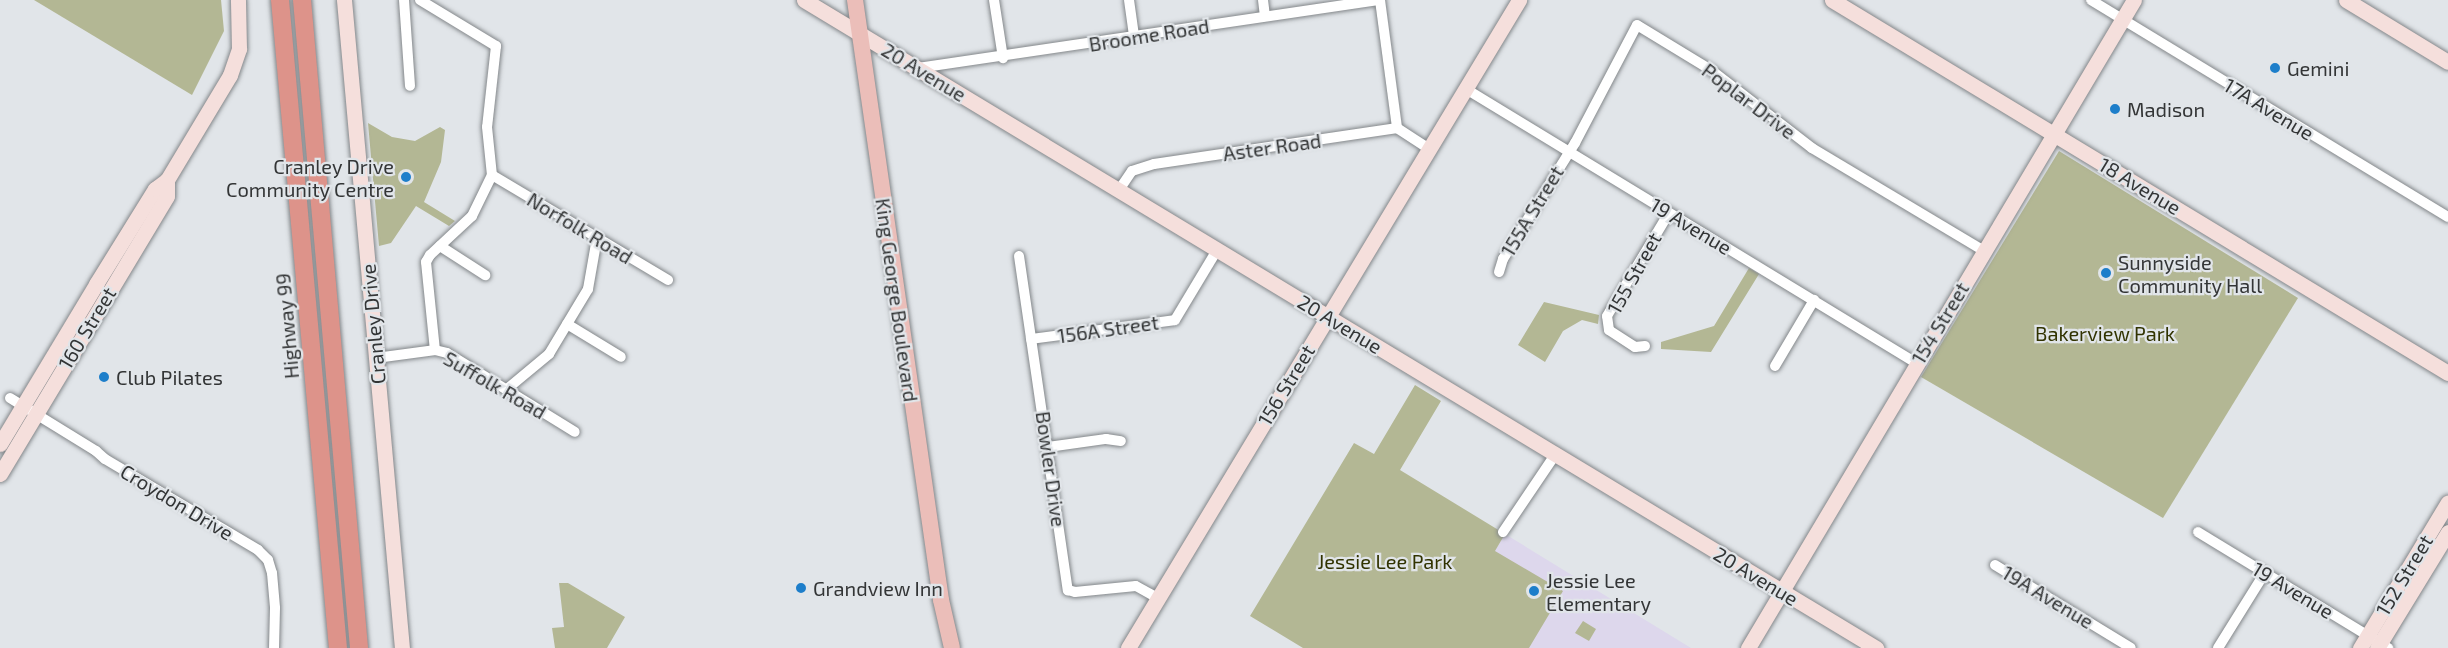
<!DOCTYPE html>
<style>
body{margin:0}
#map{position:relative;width:2448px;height:648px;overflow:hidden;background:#e1e5e9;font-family:"Exo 2",sans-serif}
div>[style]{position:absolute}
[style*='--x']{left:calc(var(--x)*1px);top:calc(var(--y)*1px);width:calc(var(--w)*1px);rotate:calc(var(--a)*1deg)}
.education>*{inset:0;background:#ddd7ec}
.green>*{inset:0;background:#b3b794}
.roads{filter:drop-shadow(0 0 2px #83878a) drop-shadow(0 0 2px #83878a)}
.street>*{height:10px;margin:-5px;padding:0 5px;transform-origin:5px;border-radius:5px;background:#fff}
.secondary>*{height:15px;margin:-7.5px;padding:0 7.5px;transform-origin:7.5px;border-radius:7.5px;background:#f5dfdc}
.primary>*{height:16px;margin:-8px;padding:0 8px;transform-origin:8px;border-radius:8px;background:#ebbeb9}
.highway>*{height:18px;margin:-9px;padding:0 9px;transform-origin:9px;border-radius:9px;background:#dd938a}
.dots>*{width:16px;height:16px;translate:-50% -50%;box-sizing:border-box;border:3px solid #e1e5e9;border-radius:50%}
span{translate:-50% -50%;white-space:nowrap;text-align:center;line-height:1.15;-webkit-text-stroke:4.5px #e1e5e9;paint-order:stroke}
.street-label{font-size:20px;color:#333536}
.poi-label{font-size:20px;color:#333536}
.left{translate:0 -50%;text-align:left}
.right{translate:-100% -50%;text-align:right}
.park-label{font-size:20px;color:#313300}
</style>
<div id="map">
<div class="education">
<div style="clip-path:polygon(1505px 534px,1691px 648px,1436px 648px)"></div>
</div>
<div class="green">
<div style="clip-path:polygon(34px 0,221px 0,224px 31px,192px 95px)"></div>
<div style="clip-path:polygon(368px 123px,392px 137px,415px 141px,440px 127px,445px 130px,441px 162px,424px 202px,455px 221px,449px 226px,416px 206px,391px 243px,379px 246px)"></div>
<div style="clip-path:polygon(2059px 151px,2298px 298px,2163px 518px,1921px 377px)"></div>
<div style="clip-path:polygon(1749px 268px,1759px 274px,1711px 352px,1661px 349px,1661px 342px,1714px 326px)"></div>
<div style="clip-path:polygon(1544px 302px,1599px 315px,1598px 324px,1582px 320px,1563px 331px,1545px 362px,1518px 345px)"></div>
<div style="clip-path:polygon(1415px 385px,1441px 401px,1400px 470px,1505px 534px,1495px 551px,1563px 591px,1529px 648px,1303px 648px,1250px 616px,1354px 443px,1374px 454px)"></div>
<div style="clip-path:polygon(559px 583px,568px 583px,625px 617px,607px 648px,555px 648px,552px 628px,564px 627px)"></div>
<div style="clip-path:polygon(1583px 621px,1596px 629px,1589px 641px,1575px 633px)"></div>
</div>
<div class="roads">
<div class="street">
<div style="--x:404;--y:0;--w:86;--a:86"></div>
<div style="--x:420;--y:0;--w:89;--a:31.2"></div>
<div style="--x:496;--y:46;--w:81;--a:96.3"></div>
<div style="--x:487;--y:127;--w:48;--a:84.1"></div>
<div style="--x:492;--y:175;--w:46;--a:116"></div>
<div style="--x:472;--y:216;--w:57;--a:137.1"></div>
<div style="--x:430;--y:255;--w:8;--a:120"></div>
<div style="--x:426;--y:262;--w:88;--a:84.2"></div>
<div style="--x:994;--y:0;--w:59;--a:81.2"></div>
<div style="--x:1129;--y:0;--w:37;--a:82"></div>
<div style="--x:1263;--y:0;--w:16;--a:83"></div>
<div style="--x:2091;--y:0;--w:418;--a:31.3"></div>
<div style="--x:918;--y:68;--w:467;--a:-8.4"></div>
<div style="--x:1380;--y:0;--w:129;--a:82.4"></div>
<div style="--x:1466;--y:89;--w:527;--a:31.34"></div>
<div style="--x:492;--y:175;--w:205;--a:30.8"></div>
<div style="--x:1119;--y:190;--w:23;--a:-56"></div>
<div style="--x:1132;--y:171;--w:23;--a:-18"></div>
<div style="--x:1154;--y:164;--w:246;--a:-8.4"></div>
<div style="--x:1397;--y:128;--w:38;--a:33"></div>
<div style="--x:440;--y:246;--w:54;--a:32.8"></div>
<div style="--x:1019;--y:256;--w:338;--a:81.7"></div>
<div style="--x:1068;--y:590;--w:7;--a:16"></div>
<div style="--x:1075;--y:592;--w:61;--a:-5.6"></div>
<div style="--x:1136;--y:586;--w:25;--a:29"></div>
<div style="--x:1499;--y:272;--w:14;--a:-73"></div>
<div style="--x:1503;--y:259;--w:137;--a:-58.2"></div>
<div style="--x:1575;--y:143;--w:133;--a:-62.3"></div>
<div style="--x:1637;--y:25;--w:87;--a:31.3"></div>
<div style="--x:1711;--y:70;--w:128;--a:37.7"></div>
<div style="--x:1812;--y:148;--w:200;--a:30.9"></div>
<div style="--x:567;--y:324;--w:63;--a:31.4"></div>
<div style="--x:1031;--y:339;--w:145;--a:-7.5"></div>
<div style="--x:1175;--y:320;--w:82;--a:-59"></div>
<div style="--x:1645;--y:346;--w:10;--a:174"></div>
<div style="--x:1635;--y:347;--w:31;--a:-147"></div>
<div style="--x:1609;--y:330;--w:14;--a:-98"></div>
<div style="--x:1607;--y:316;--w:120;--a:-59"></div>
<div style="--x:376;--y:358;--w:60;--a:-7.7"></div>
<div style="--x:435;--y:350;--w:12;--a:14"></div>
<div style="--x:447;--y:353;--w:150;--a:31.7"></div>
<div style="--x:1775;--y:366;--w:77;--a:-59.4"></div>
<div style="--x:507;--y:389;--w:55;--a:-39.8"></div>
<div style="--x:549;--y:354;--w:76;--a:-59"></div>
<div style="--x:588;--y:289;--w:52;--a:-80"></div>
<div style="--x:10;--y:398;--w:101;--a:31.6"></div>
<div style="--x:96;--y:451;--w:12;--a:42"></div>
<div style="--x:105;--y:459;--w:178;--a:30.7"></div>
<div style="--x:258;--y:550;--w:14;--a:45"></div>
<div style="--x:268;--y:560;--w:14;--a:73"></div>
<div style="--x:272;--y:573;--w:35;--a:85"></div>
<div style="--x:275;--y:608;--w:40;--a:91.4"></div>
<div style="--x:1048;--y:447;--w:59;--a:-7.9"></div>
<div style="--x:1106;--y:439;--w:15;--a:8"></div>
<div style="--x:1503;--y:532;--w:93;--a:-56"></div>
<div style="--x:2198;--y:532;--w:223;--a:31.4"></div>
<div style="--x:1995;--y:565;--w:159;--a:31.4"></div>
<div style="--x:2218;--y:648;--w:87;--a:-58.1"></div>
</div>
<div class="secondary">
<div style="--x:344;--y:0;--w:651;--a:84.89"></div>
<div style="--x:804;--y:0;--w:1253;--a:31.15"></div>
<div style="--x:1832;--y:0;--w:720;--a:31.2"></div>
<div style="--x:2346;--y:0;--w:119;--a:31.3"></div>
<div style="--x:0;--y:444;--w:187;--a:-59"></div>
<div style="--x:96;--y:284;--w:112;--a:-58.2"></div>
<div style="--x:155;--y:189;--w:15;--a:-37"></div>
<div style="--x:167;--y:180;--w:122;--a:-59"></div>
<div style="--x:230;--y:75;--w:28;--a:-71"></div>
<div style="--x:239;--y:49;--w:49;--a:-91.2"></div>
<div style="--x:0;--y:474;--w:324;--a:-59"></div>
<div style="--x:167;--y:196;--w:16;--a:-90"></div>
<div style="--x:1128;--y:648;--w:757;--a:-58.89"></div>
<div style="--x:1748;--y:648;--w:754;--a:-59.22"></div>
<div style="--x:2360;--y:648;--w:170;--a:-58.9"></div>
<div style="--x:2377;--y:648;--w:136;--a:-58.5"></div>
</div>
<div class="primary">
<div style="--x:855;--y:0;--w:606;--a:81.84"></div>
<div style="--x:941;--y:600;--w:49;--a:77.1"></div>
</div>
<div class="highway">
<div style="--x:280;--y:0;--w:651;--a:84.89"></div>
<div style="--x:302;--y:0;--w:651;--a:84.97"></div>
</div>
</div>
<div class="dots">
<div style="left:2275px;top:68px;background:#1d7eca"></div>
<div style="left:2115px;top:109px;background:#1d7eca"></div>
<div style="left:406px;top:177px;background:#1d7eca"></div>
<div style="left:2106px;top:273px;background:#1d7eca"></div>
<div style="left:104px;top:377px;background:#1d7eca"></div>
<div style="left:801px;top:588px;background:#1d7eca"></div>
<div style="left:1534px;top:591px;background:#1d7eca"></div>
</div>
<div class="street-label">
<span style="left:1149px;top:35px;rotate:-9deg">Broome Road</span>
<span style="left:924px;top:72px;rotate:31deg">20 Avenue</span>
<span style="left:1749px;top:101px;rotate:37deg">Poplar Drive</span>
<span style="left:2269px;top:109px;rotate:31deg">17A Avenue</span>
<span style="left:1272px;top:147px;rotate:-8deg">Aster Road</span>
<span style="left:2140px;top:186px;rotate:31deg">18 Avenue</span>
<span style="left:1532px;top:211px;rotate:-59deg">155A Street</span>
<span style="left:1691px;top:226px;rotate:31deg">19 Avenue</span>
<span style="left:580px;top:228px;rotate:31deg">Norfolk Road</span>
<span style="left:1634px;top:273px;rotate:-61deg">155 Street</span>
<span style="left:897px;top:300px;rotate:82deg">King George Boulevard</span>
<span style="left:1940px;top:323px;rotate:-59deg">154 Street</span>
<span style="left:373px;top:324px;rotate:-95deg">Cranley Drive</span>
<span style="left:1340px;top:324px;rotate:31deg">20 Avenue</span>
<span style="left:287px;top:326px;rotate:-95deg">Highway 99</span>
<span style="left:87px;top:328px;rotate:-59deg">160 Street</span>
<span style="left:1108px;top:329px;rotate:-8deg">156A Street</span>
<span style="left:495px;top:385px;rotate:30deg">Suffolk Road</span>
<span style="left:1286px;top:385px;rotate:-59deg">156 Street</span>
<span style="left:1051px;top:469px;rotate:82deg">Bowler Drive</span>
<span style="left:177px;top:502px;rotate:31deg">Croydon Drive</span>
<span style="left:2404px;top:575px;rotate:-59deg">152 Street</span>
<span style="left:1756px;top:576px;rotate:31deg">20 Avenue</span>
<span style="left:2293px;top:590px;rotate:31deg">19 Avenue</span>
<span style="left:2048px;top:597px;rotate:31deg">19A Avenue</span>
</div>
<div class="poi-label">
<span class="left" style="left:2287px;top:68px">Gemini</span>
<span class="left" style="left:2127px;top:109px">Madison</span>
<span class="right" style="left:394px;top:178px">Cranley Drive<br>Community Centre</span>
<span class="left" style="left:2118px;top:274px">Sunnyside<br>Community Hall</span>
<span class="left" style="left:116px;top:377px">Club Pilates</span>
<span class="left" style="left:1546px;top:592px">Jessie Lee<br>Elementary</span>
<span class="left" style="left:813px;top:588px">Grandview Inn</span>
</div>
<div class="park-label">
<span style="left:2105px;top:333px">Bakerview Park</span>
<span style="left:1385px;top:561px">Jessie Lee Park</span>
</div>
</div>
